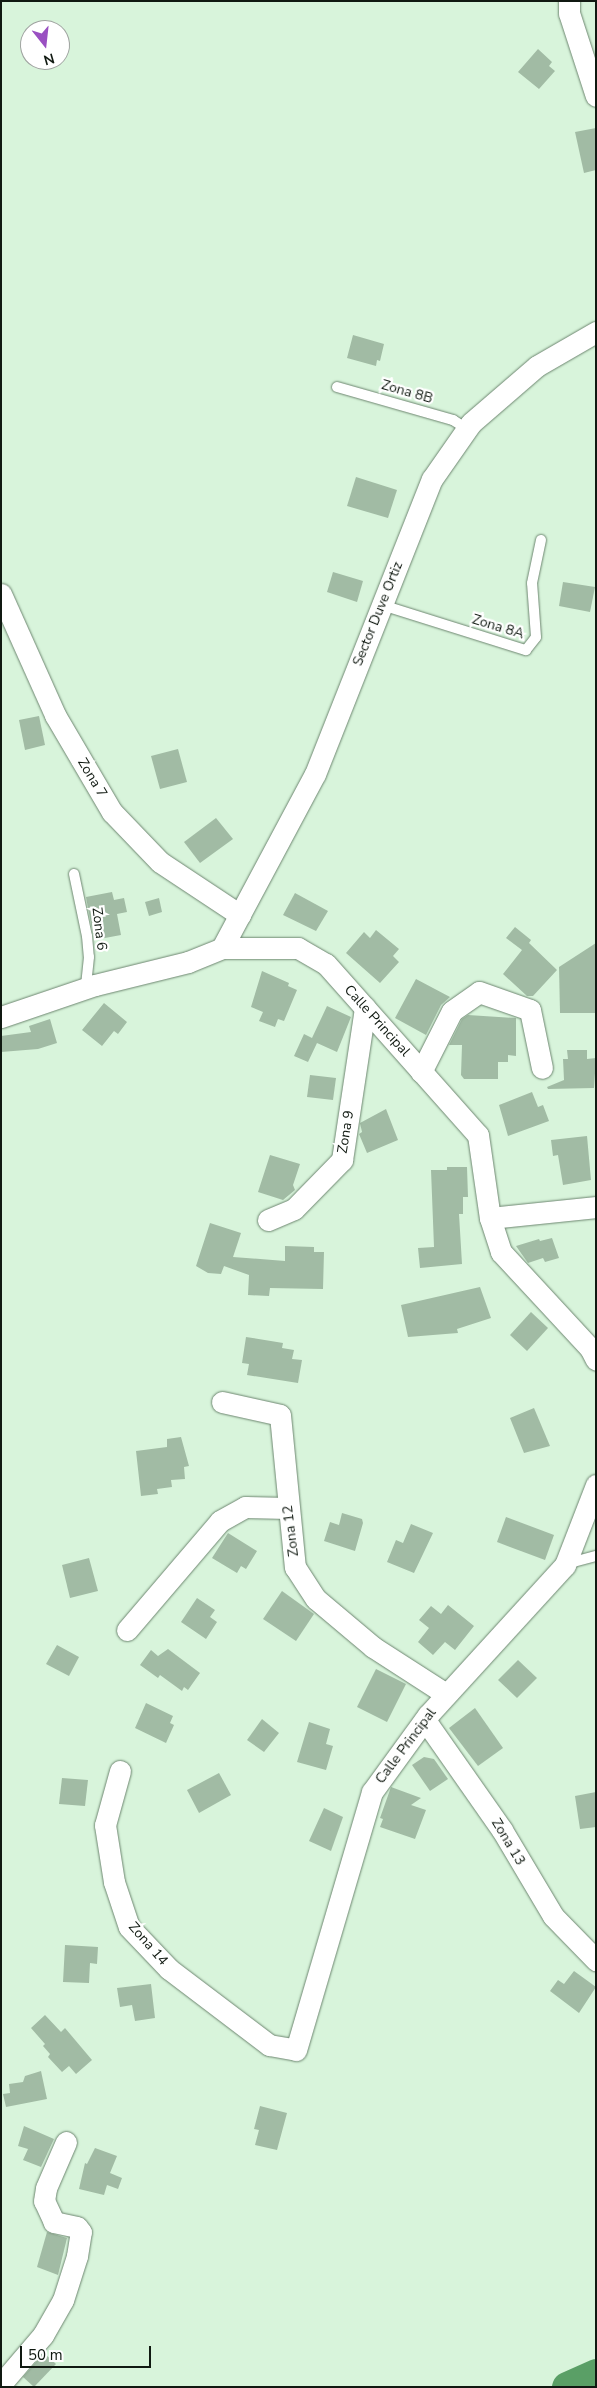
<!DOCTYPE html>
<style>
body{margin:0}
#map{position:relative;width:597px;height:2388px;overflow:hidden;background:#d8f4db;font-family:"Nunito Sans",sans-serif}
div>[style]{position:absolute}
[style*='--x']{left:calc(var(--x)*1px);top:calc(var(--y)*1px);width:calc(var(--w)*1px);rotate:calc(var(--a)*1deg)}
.river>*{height:31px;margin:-15.5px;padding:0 15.5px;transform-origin:15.5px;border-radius:15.5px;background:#5a9f66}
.building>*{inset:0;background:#a1bba4}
.roads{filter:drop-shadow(0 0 1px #6d8670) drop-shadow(0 0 1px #6d8670)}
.service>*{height:10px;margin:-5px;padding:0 5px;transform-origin:5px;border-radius:5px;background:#fff}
.minor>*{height:21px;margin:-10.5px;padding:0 10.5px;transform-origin:10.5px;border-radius:10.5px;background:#fff}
span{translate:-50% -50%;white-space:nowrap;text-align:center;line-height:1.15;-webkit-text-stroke:4.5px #fff;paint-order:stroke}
.street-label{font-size:14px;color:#101911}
.frame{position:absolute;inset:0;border:2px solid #101911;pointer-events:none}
.north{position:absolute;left:20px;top:20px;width:50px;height:50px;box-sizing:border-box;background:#fff;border:1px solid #9fa3a0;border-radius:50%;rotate:164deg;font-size:14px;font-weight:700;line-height:20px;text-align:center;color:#101911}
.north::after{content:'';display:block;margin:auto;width:18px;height:22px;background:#9a50c2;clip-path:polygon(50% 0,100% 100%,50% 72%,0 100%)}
.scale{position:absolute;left:20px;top:2346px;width:131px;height:22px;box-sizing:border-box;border:2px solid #101911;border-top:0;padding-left:6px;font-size:15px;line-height:18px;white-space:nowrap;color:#101911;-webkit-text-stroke:4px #fff;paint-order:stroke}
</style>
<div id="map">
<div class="river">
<div style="--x:567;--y:2387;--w:32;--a:-24"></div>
</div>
<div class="building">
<div style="clip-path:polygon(538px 49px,552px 62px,549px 66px,555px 71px,539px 89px,518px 72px)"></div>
<div style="clip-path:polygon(596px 128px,596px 170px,584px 173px,575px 132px)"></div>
<div style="clip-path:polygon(353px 335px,384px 344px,380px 361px,377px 360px,376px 366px,347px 358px)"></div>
<div style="clip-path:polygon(356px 477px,397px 490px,388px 518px,347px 506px)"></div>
<div style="clip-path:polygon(333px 572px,363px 581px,357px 602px,327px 592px)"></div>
<div style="clip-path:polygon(563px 582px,595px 587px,590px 612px,559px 606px)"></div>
<div style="clip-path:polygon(39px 716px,45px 745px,25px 750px,19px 720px)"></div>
<div style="clip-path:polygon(178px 749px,187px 782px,160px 789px,151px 756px)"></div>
<div style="clip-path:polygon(216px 818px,233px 839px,200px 863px,184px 842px)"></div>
<div style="clip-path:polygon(112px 892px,114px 900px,124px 898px,127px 912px,117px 914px,121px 935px,94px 940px,86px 897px)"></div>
<div style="clip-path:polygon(295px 893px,328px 911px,316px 931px,283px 915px)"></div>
<div style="clip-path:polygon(159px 898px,162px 912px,149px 916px,145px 902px)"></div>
<div style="clip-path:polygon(515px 927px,531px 940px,529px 943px,557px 970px,533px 996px,527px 996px,503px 974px,522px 950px,506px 938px)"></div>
<div style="clip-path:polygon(376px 930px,399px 949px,393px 956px,399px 962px,380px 983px,346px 953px,364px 932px,370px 938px)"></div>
<div style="clip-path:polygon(596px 943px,596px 1013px,560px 1013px,559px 967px)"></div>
<div style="clip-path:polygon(262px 971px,289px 983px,288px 986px,297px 990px,284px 1021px,278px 1019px,275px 1027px,259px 1021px,263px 1012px,251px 1007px)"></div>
<div style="clip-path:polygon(416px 979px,450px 997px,441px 1005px,426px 1035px,395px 1018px)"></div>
<div style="clip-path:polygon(104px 1003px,127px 1022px,118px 1034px,114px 1031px,102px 1046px,82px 1030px)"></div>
<div style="clip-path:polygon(327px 1006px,351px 1017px,337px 1052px,317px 1043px,308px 1062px,294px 1056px,304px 1034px,312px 1038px)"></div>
<div style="clip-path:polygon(468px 1015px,516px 1018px,516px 1056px,508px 1055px,508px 1062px,498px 1062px,498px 1079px,464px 1079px,461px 1075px,462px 1045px,449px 1045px,462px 1019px)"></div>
<div style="clip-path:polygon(50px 1019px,57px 1043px,38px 1049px,1px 1052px,1px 1036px,31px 1032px,29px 1026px)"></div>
<div style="clip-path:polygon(567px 1050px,587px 1050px,587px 1059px,596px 1058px,594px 1088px,548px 1089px,547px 1087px,564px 1080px,563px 1059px,568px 1059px)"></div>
<div style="clip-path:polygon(310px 1075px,336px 1078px,333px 1100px,307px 1097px)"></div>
<div style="clip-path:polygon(532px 1092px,538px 1107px,543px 1105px,549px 1121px,508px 1136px,499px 1105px)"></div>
<div style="clip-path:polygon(386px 1109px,398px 1140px,367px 1153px,359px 1134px,362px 1132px,360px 1123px)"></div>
<div style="clip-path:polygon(587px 1136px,591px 1180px,563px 1185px,558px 1155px,553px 1156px,551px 1140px)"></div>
<div style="clip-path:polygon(270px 1155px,300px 1164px,293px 1185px,295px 1190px,283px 1200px,258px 1192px)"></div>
<div style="clip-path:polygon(447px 1167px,467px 1167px,468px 1197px,463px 1197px,463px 1214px,459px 1214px,462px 1264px,420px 1268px,418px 1248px,434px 1247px,431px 1170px,447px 1170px)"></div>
<div style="clip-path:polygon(210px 1223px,241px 1233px,233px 1257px,285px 1261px,285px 1246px,314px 1247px,314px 1252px,324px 1252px,323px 1289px,270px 1288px,269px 1296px,248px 1295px,249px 1275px,224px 1266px,221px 1274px,208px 1273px,196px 1266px)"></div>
<div style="clip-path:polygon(552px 1238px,559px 1258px,545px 1262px,543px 1258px,528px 1263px,516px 1246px,539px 1239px,540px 1241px)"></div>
<div style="clip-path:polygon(480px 1287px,491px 1318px,457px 1329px,458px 1333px,408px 1337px,401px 1305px)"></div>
<div style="clip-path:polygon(531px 1312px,548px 1328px,527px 1351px,510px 1335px)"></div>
<div style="clip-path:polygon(246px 1337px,283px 1343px,282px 1348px,294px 1350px,292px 1359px,302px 1360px,298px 1383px,247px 1375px,249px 1364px,242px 1363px)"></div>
<div style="clip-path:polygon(534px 1408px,550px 1446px,524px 1453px,510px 1418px)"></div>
<div style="clip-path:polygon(181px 1437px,189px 1466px,184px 1467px,185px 1479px,171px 1480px,172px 1487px,157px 1489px,158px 1494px,141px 1496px,136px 1451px,167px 1447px,167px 1439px)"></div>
<div style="clip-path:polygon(342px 1513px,362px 1519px,363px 1523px,355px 1551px,324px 1541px,330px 1522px,339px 1525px)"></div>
<div style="clip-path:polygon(506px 1517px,554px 1535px,545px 1560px,497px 1542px)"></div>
<div style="clip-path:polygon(411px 1524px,433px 1533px,414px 1573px,387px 1562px,396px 1540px,403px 1543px)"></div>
<div style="clip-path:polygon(228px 1533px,257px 1551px,246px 1569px,241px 1566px,237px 1573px,212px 1558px)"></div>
<div style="clip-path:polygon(89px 1558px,98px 1591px,70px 1598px,62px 1565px)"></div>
<div style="clip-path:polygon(282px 1591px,314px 1614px,296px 1641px,263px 1619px)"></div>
<div style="clip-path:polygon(197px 1598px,215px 1610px,210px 1617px,217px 1622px,206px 1639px,181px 1622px)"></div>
<div style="clip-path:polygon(448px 1605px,474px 1626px,455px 1650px,445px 1642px,433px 1655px,418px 1642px,429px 1628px,419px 1620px,431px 1606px,441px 1614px)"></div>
<div style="clip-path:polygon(57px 1645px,79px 1657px,69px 1676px,46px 1664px)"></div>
<div style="clip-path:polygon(168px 1649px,200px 1673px,188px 1690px,184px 1687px,182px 1691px,160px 1675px,158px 1678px,140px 1665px,151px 1650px,158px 1656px)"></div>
<div style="clip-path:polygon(518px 1660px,537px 1678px,517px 1698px,498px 1680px)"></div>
<div style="clip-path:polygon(376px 1669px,406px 1684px,387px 1722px,357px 1707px)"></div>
<div style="clip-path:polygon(146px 1703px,173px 1716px,170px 1723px,174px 1725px,166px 1743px,135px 1728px)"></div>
<div style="clip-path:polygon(475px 1708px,503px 1748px,478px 1766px,449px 1728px)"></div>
<div style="clip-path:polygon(262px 1719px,279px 1733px,264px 1752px,247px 1740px)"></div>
<div style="clip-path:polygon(309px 1722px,330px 1729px,326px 1744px,333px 1746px,326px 1770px,297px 1762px)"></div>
<div style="clip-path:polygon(424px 1757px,434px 1759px,448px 1779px,430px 1791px,412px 1765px)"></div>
<div style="clip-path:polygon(219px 1773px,231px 1795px,199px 1813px,187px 1790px)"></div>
<div style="clip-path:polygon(62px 1778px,88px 1780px,85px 1806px,59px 1804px)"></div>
<div style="clip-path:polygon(391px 1787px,421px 1798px,411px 1805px,426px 1810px,415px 1839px,380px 1827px,383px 1819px,380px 1818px)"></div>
<div style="clip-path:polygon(596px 1792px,596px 1827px,580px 1829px,575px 1796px)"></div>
<div style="clip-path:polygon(324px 1808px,343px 1817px,331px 1851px,309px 1841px)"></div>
<div style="clip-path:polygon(65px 1945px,98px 1947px,97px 1964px,90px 1963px,89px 1983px,63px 1982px)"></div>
<div style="clip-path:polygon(574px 1971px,596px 1987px,579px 2013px,550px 1991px,558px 1980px,564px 1984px)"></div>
<div style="clip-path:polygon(151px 1984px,155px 2018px,135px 2021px,132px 2005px,120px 2007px,117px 1988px)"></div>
<div style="clip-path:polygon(45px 2015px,61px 2032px,65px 2028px,92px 2060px,76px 2074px,69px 2066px,62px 2072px,48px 2057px,50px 2054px,43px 2046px,45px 2044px,31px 2028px)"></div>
<div style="clip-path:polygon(41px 2071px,47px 2099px,6px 2107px,3px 2094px,10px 2093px,9px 2084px,23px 2082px,25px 2076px)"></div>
<div style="clip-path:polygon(260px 2106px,287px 2113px,277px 2150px,255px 2145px,259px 2130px,254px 2129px)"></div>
<div style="clip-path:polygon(24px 2126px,54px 2139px,41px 2167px,23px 2160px,28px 2149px,18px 2146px)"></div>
<div style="clip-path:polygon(95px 2148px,117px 2156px,110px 2173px,122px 2178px,118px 2189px,107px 2185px,104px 2195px,79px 2189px,85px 2163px,87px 2164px)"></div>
<div style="clip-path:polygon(47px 2232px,67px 2238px,58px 2275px,37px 2267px)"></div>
<div style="clip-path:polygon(44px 2353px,56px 2364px,34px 2387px,23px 2377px)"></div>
</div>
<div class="roads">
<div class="service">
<div style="--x:337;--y:387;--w:121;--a:15.9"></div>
<div style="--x:453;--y:420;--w:17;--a:33"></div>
<div style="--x:382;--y:605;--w:151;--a:17.4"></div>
<div style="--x:526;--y:650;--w:16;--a:-52"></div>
<div style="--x:536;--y:637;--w:54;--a:-94.2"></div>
<div style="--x:532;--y:583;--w:44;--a:-78.2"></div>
<div style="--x:74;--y:874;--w:63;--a:78.2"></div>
<div style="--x:87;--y:936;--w:21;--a:85"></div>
<div style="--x:89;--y:957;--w:31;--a:96"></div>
<div style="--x:566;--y:1564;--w:31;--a:-15"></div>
</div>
<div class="minor">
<div style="--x:569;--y:1;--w:12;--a:90"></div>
<div style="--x:569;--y:13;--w:87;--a:72"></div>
<div style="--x:1;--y:594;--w:133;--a:65.9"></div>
<div style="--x:55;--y:715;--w:113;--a:59.6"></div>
<div style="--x:112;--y:812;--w:69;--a:46.2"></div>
<div style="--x:160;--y:862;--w:96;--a:33.5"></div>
<div style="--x:222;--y:948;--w:197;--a:-61.9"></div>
<div style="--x:315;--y:774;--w:317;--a:-68.4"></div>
<div style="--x:432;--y:479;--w:68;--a:-55.1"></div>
<div style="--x:471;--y:423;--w:87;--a:-40.8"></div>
<div style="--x:537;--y:366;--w:68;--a:-30"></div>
<div style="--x:1;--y:1017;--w:99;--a:-18.8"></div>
<div style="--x:95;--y:985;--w:96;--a:-13.9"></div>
<div style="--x:188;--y:962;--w:37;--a:-22"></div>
<div style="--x:222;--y:948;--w:76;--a:0"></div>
<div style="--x:298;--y:948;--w:32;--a:30"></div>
<div style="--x:326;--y:964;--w:229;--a:48.4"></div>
<div style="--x:478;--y:1135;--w:84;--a:81.8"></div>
<div style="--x:490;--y:1218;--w:36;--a:72"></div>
<div style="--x:501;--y:1252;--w:131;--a:47.2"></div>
<div style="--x:590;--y:1348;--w:13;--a:63"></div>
<div style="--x:421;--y:1072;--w:68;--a:-63.1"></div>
<div style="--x:452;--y:1011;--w:33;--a:-35"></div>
<div style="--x:479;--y:992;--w:54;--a:19.4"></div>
<div style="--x:530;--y:1010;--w:59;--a:78.3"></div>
<div style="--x:490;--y:1218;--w:107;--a:-5.9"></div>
<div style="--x:268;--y:1220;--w:28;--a:-23"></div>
<div style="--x:294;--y:1209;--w:69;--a:-45.6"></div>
<div style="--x:342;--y:1160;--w:154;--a:-81.4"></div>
<div style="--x:222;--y:1402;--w:59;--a:12.6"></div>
<div style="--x:280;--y:1415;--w:153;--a:84.4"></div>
<div style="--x:295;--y:1567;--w:38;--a:57"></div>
<div style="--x:316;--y:1599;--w:75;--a:40.1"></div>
<div style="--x:373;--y:1647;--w:87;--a:32.8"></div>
<div style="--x:127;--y:1630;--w:143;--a:-49.5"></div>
<div style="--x:220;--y:1521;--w:29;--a:-29"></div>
<div style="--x:245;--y:1507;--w:43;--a:1.3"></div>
<div style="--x:425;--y:1720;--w:134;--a:55"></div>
<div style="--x:502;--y:1830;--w:100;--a:59.3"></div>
<div style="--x:553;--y:1916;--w:62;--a:45.7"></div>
<div style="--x:120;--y:1771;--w:56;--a:105.5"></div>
<div style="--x:105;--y:1825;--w:58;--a:81"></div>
<div style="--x:114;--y:1882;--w:47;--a:71.6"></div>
<div style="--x:129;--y:1927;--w:58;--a:46.4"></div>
<div style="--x:169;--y:1969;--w:126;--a:37.2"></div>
<div style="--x:269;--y:2045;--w:27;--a:10"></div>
<div style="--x:296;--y:2050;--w:269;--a:-73.6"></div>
<div style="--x:372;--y:1792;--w:95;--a:-54"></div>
<div style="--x:428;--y:1715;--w:203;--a:-47.6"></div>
<div style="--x:565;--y:1565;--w:86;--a:-68.8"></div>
<div style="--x:1;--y:2384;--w:65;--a:-49.4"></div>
<div style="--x:43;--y:2335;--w:40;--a:-60.3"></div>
<div style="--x:63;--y:2300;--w:46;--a:-72.3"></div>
<div style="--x:77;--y:2256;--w:24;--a:-81"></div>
<div style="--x:81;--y:2232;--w:6;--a:-129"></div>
<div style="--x:77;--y:2227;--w:24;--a:-168"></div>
<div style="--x:54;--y:2222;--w:23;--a:-115"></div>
<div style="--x:44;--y:2201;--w:13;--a:-81"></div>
<div style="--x:46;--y:2188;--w:50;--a:-66.5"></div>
</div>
</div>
<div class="street-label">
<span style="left:407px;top:392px;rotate:16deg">Zona 8B</span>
<span style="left:378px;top:614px;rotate:-68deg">Sector Duve Ortiz</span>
<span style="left:498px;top:627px;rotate:17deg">Zona 8A</span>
<span style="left:92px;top:778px;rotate:59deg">Zona 7</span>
<span style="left:99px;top:929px;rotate:83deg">Zona 6</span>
<span style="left:377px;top:1021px;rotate:48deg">Calle Principal</span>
<span style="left:346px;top:1132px;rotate:-81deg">Zona 9</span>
<span style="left:291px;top:1531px;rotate:-97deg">Zona 12</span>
<span style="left:406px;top:1746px;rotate:-53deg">Calle Principal</span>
<span style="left:508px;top:1842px;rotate:59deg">Zona 13</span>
<span style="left:148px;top:1944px;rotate:49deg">Zona 14</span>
</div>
<div class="frame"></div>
<div class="north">N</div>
<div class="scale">50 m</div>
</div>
